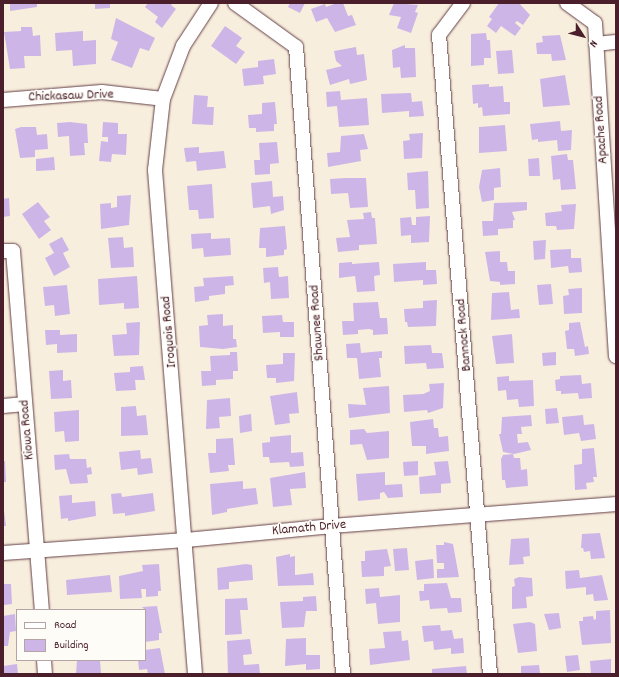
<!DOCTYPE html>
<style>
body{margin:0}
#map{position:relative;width:619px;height:677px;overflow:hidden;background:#f8eedd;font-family:Dekko,sans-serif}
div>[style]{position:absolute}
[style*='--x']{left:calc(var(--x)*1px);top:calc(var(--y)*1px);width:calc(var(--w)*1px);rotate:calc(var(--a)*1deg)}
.building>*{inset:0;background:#cdb6e7}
.roads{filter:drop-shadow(0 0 1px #643e46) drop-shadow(0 0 1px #643e46)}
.minor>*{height:14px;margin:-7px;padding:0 7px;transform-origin:7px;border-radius:7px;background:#fff}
span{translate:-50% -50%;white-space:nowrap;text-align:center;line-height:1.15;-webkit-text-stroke:3px #fdfcf7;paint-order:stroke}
.street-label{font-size:14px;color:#4a1f2b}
.frame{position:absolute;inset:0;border:4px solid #4a1f2b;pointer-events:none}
.legend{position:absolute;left:16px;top:609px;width:130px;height:52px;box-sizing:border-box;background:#fdfcf7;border:1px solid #b5a4a5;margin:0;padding:5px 7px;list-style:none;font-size:12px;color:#4a1f2b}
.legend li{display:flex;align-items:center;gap:8px;height:20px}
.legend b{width:20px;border:1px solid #b5a4a5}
.north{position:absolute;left:563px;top:16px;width:40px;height:40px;-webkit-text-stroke:3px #fdfcf7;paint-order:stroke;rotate:126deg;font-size:11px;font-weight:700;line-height:16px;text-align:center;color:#4a1f2b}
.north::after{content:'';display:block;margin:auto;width:14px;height:18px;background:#4a1f2b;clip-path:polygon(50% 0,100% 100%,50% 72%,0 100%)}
</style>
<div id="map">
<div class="building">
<div style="clip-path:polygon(10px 3px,37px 3px,37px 7px,10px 11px)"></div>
<div style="clip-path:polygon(95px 3px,110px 3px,110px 8px,95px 9px)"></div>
<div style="clip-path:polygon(148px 3px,173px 3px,171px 5px,176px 9px,162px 28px,155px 22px,158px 17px,145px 7px)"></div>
<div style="clip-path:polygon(290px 3px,305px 3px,300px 13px,288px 7px)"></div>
<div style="clip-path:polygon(337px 3px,343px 3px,348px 16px,352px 15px,356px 25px,335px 32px,327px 18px,316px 22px,311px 9px,325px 4px,326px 7px)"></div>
<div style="clip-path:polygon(394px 3px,418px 5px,415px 12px,418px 13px,411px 33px,397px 28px,401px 17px,389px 15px)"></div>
<div style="clip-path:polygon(499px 3px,519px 3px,530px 15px,523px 25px,517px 21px,515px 23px,521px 28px,515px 36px,501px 26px,496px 33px,487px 26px,492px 19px,489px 17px)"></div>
<div style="clip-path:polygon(116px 18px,155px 38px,149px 51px,140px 48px,132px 68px,111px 60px,118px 42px,111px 39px)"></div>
<div style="clip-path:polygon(225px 26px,242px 38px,236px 46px,245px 52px,236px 64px,211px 46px)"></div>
<div style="clip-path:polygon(21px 27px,32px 27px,33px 36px,40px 35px,41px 56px,24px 56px,25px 68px,10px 69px,4px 32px,21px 31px)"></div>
<div style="clip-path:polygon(83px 31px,83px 41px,96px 40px,96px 64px,73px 66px,72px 50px,56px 51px,55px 33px)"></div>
<div style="clip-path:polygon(486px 33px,487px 40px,490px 40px,491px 58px,484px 58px,484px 65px,471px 66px,471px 34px)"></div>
<div style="clip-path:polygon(560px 35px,566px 60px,552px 61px,551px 54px,537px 54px,536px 43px,543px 42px,542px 36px)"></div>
<div style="clip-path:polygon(405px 45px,405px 48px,415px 48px,416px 77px,401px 78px,400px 67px,393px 68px,392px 50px)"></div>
<div style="clip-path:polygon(356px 47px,357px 55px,364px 54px,367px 80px,350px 84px,349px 79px,330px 85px,326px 70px,342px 66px,336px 61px,334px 51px)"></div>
<div style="clip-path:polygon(512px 50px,514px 73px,498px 74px,496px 51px)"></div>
<div style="clip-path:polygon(274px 59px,276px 74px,263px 76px,264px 84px,244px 86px,242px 69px,258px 67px,258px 61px)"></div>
<div style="clip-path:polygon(565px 75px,570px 105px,543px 107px,540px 79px)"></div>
<div style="clip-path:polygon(489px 84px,489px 87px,503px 86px,504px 102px,510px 102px,510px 114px,483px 116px,482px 107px,478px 108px,478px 103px,473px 104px,472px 85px)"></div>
<div style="clip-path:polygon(340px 91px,341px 100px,367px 98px,369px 125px,339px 127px,337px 106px,327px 107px,326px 92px)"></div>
<div style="clip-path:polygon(411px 93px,412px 102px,422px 101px,424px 116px,409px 117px,409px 111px,382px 113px,381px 94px)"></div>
<div style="clip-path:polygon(194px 95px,208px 96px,207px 107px,214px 107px,213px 125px,192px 124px)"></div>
<div style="clip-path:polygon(275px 102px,277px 124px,274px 124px,274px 131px,256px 132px,256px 128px,249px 128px,248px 115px,262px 114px,262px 103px)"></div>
<div style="clip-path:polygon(560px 121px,561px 131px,572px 130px,571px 150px,558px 151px,557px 140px,538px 142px,538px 139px,532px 140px,530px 124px)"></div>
<div style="clip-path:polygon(70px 122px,87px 124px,88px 143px,84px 143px,85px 155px,70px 156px,69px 136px,58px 137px,57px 123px)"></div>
<div style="clip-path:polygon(103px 122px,118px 123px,118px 134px,127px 134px,126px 155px,112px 154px,111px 162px,99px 161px,101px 141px,108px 142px,108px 137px,102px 137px)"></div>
<div style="clip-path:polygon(505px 125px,507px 151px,479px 153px,479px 127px)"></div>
<div style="clip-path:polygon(21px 127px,36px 127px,37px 135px,47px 134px,48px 149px,35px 150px,35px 157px,20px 158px,15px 129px)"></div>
<div style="clip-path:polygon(423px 133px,422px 158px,404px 159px,403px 141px,410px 140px,409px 134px)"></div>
<div style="clip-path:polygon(364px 134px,368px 149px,360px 150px,361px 161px,328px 167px,327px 153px,340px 152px,341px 136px)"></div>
<div style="clip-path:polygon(277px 142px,279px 163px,270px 164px,270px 174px,255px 175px,254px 160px,260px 160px,259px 143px)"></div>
<div style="clip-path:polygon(199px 147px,199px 153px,224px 151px,226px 168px,197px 171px,196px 161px,186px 162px,184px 148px)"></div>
<div style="clip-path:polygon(567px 154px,568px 160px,573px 160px,576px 189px,561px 190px,560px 179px,553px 180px,551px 156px)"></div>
<div style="clip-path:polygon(54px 157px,55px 170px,36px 171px,36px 159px)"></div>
<div style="clip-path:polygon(539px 158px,540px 176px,529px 176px,528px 159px)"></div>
<div style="clip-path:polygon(500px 168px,501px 187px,494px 188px,494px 200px,482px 202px,479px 187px,482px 170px)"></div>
<div style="clip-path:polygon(428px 171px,429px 208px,416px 209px,415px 190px,408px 190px,407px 173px)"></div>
<div style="clip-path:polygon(345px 178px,366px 178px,368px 207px,350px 208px,348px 193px,331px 194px,330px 179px)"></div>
<div style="clip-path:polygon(272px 181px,273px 197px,283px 196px,284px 210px,271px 214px,270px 206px,253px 208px,251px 183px)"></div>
<div style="clip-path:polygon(212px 184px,214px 218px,199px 219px,198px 210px,189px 210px,187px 186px)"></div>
<div style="clip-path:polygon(131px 195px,129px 225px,101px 229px,100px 204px,111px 203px,111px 208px,117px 207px,117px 196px)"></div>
<div style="clip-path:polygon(9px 198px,10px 216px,3px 217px,3px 199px)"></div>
<div style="clip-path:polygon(38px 202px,50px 217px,44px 221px,51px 230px,39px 239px,22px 214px)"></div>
<div style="clip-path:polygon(527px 202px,527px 210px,512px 212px,515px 220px,513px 220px,513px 228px,498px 229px,498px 235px,483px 236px,482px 221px,493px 221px,494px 203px)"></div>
<div style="clip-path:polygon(576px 204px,574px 229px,557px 230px,556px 226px,546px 226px,545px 213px,562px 211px,561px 205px)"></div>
<div style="clip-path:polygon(371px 212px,372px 218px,375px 218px,377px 244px,359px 245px,359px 250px,338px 252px,336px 238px,350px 237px,347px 220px,364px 219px,363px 213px)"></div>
<div style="clip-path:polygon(430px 216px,429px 242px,411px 243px,411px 235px,401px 236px,400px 218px,411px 217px,412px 225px,416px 225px,416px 217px)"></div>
<div style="clip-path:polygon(285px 226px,287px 249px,284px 250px,284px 255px,266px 257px,266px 248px,259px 248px,260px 228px)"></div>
<div style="clip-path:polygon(211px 233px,211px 239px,230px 238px,231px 255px,204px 257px,203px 248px,192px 249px,191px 234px)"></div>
<div style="clip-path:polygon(62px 237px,69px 250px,63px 253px,70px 267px,54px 276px,45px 258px,54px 253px,49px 244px)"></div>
<div style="clip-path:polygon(123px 237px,124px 248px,133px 247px,134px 267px,111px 268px,108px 238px)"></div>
<div style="clip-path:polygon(546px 240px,545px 259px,534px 260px,533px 241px)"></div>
<div style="clip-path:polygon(571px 249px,571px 258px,581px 258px,582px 272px,569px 273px,568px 266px,551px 268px,550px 250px)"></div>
<div style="clip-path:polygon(500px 251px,500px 262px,507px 262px,508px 271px,515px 271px,515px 284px,500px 285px,500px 282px,490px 281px,485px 252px)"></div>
<div style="clip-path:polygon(352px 262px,352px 264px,379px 262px,380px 275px,374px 276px,375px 291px,357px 292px,355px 276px,339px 278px,339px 263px)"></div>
<div style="clip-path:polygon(426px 262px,426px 270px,436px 270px,437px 284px,423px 285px,423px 280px,394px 282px,393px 264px)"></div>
<div style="clip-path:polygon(278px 267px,279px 277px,288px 276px,289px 298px,271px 299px,270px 282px,264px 283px,263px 268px)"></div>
<div style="clip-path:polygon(137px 276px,139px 308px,124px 309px,124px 303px,99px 305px,98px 279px)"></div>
<div style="clip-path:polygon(233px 276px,234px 285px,225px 286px,225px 294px,209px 296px,209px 300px,195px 302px,194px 287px,204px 286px,203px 278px)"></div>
<div style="clip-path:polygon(551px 284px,553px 304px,539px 305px,537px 285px)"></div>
<div style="clip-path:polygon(67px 285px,70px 314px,55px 316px,54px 305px,45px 306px,43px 287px)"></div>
<div style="clip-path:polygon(582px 288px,582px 313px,564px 314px,563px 296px,569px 295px,568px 289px)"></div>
<div style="clip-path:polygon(509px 292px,511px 310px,519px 309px,520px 318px,491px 320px,492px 293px)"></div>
<div style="clip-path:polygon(437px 300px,436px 326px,408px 327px,407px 322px,405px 322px,404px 309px,423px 308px,423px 301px)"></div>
<div style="clip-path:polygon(378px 302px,380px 318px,387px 318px,388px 334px,373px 335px,373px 330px,369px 329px,358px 330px,358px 334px,343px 335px,342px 321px,354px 321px,353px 303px)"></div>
<div style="clip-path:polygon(223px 314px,223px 326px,233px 325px,233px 339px,236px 339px,237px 347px,223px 349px,200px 347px,199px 326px,208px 325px,207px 315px)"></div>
<div style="clip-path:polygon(282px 315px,283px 322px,294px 322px,294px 337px,280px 337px,280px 332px,263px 333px,262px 316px)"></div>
<div style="clip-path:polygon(140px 322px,139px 355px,114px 356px,112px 335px,127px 334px,126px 323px)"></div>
<div style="clip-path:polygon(580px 322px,585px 347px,588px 346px,589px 354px,575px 356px,574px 349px,567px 349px,565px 331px,569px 330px,569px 323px)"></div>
<div style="clip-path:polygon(45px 330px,60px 330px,60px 335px,77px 334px,77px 352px,57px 353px,57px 344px,46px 345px)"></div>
<div style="clip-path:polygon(512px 334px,514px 363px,496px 364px,492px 336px)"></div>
<div style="clip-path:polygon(360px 343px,361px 353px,382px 351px,382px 358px,379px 358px,381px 377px,359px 379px,357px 358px,347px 358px,346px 344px)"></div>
<div style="clip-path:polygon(431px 345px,432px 353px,442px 353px,444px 368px,427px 369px,426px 363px,405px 364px,404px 346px)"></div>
<div style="clip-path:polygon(230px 352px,237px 352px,238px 371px,233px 371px,233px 379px,216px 380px,216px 385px,202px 386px,201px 371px,211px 371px,210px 356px,230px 355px)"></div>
<div style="clip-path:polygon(556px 352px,556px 365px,543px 366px,542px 353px)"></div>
<div style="clip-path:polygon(283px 353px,295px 353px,294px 381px,276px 383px,276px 378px,267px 378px,266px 365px,283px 364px)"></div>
<div style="clip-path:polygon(143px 366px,145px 380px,135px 380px,136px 390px,116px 391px,114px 373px,130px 372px,130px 367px)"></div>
<div style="clip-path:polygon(63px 370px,63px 381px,71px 380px,72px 398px,51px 399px,49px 371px)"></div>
<div style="clip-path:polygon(581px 375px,582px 384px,591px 383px,592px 398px,579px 399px,578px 393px,561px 394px,561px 391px,556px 391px,555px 380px,560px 379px,560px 376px)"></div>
<div style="clip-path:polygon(509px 376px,509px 381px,533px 380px,534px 406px,519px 407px,518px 399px,507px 400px,506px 390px,498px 391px,497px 377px)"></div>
<div style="clip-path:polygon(444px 383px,443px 408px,428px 413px,427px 410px,404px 412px,403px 395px,423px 394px,430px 391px,429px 384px)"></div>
<div style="clip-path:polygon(389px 386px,390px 413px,349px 418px,348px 404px,366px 405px,363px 388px)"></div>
<div style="clip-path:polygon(297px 392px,299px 413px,289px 414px,290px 423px,275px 425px,270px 396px)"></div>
<div style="clip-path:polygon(230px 398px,231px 416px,219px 417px,220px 428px,206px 429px,207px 400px)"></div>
<div style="clip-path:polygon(136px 406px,137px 416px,146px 415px,148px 435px,121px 436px,121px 407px)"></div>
<div style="clip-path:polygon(557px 408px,559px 423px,546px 424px,545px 409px)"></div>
<div style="clip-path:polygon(79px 410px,79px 441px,65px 442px,64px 431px,55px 432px,54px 412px)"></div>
<div style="clip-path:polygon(251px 414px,252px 431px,240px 433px,239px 416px)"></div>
<div style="clip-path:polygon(531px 415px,532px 426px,521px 427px,522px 434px,517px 434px,518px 443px,528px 442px,531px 450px,514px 454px,503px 452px,499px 434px,501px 434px,502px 417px)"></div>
<div style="clip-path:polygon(583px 415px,584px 425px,594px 424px,596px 439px,581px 441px,579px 433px,564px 435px,562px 417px)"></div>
<div style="clip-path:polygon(433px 419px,434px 428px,438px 428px,439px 437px,448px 436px,449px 451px,426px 454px,426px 446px,412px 446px,410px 422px)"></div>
<div style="clip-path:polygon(364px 429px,367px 433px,389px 431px,389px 458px,367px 460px,362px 444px,350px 445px,350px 430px)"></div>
<div style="clip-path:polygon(291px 435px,291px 453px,303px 452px,304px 466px,290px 467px,289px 462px,270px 463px,269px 457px,263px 457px,262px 443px,270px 442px,270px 437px)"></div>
<div style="clip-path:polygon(233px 438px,235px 465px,228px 465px,229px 471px,210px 473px,208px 453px,216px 453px,216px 439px)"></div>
<div style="clip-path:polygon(594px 448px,597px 477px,593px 477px,594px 482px,586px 483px,587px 489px,575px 490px,574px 465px,582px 464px,582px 449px)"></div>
<div style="clip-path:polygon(140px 450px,141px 459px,151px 458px,153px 473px,138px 475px,137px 468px,121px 470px,119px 452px)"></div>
<div style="clip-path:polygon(69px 454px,70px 459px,86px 459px,87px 468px,91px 467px,92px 474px,87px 475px,88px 483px,70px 484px,66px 469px,55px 470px,54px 455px)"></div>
<div style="clip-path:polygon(513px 454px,514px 458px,520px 458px,521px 470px,527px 469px,528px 486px,506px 488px,505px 480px,502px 480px,501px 459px,503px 455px)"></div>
<div style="clip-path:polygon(3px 461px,5px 461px,6px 482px,3px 482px)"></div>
<div style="clip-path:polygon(418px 461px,418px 475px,404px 476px,403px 462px)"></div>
<div style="clip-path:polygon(448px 461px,451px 483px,441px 484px,441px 493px,420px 494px,419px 477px,436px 475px,434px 462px)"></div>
<div style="clip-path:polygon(305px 472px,306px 488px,290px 489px,292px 505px,273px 507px,270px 478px)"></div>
<div style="clip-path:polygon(385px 472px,385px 485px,402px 484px,403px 497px,388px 498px,384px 492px,380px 493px,380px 499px,358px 501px,356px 474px)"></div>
<div style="clip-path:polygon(243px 481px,243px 489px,256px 488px,258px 504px,227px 509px,227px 512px,212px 515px,210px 484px)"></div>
<div style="clip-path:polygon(121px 493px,122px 497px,153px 493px,155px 511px,125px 516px,125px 513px,113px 514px,111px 494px)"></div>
<div style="clip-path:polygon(72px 495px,72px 503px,95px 501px,96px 516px,68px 521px,68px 518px,61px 519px,59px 496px)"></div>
<div style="clip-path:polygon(3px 503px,6px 526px,3px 526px)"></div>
<div style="clip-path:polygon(600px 533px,605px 558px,591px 559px,590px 551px,584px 552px,583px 548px,581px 548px,582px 534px)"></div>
<div style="clip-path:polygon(529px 538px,530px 556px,523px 557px,524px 564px,509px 565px,511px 539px)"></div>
<div style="clip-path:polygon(444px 542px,453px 544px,459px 577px,437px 578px,437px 569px,444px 569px,444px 563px,437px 563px,436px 545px,444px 545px)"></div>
<div style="clip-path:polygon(407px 548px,409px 570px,395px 571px,393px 549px)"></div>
<div style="clip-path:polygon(387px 549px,391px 566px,384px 567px,384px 576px,362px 577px,361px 561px,365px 561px,365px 551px)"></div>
<div style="clip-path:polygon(290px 554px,290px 557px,295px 556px,295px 575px,313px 573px,314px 585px,278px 586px,276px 557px)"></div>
<div style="clip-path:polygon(433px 559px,434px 578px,417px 580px,415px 561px)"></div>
<div style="clip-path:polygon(159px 564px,161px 591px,158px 591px,158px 596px,146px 597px,146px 589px,141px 589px,142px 598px,120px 599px,119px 576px,143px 571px,142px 565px)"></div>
<div style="clip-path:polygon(246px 564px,252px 565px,253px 580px,229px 582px,229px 589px,218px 590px,217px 568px)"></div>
<div style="clip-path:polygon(579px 570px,580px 578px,602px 575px,608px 600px,594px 601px,593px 594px,586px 595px,586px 587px,566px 589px,565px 571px)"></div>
<div style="clip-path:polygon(110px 575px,112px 592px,67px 595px,66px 580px)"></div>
<div style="clip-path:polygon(519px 577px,532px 578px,533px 596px,526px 597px,527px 608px,512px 609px,512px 587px,515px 586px,514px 579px)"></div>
<div style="clip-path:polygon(447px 583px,451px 598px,461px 598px,462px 612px,448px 613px,447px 608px,430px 609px,429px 600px,420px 601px,419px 591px,424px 591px,424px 584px)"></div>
<div style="clip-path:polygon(3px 584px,11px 584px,12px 604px,4px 605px)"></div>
<div style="clip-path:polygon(379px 588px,380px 597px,400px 595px,400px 622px,378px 624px,376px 603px,366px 604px,365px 589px)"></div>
<div style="clip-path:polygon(316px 596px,317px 611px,306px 611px,304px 627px,282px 628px,280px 602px,303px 601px,303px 597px)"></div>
<div style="clip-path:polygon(247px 598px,248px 610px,240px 610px,242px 634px,225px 635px,225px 599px)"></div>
<div style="clip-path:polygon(157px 606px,162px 633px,159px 633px,159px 640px,145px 642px,145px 610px,142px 607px)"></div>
<div style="clip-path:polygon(610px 610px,611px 643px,582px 645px,579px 621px,583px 621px,583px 617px,593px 616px,594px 620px,596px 619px,596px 611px)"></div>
<div style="clip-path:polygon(559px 613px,561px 628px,549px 630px,544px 614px)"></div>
<div style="clip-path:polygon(15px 614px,16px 631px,10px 632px,8px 646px,3px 646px,3px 616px)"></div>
<div style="clip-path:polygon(530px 622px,535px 624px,537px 651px,518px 653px,513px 624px)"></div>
<div style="clip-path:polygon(440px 625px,441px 631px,452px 630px,454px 639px,463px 638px,464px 653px,451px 654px,451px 648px,434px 650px,433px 641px,424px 642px,422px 626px)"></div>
<div style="clip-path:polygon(401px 631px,402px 641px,408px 640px,410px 660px,370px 665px,369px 649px,385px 648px,383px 632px)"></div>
<div style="clip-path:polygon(306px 638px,306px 655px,320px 655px,320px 669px,306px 670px,306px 664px,285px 666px,286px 639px)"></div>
<div style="clip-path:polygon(250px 639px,252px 654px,243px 655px,244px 665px,259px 664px,260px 674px,228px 674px,227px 641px)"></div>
<div style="clip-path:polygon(160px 648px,165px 674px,148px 674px,147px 669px,139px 670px,138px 660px,145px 660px,145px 650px)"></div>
<div style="clip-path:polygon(578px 655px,580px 670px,567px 672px,565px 656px)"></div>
<div style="clip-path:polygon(611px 659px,611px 674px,591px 674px,590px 661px)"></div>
<div style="clip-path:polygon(77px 660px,100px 660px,101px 674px,76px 674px)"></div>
<div style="clip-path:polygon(17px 664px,18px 674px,3px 674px,3px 666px)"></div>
<div style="clip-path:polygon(539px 665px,540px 673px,548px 674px,521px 674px,521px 666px)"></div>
<div style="clip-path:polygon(466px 666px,467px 674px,432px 674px,432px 669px)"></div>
</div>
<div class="roads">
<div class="minor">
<div style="--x:235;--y:3;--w:75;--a:35.8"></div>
<div style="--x:296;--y:47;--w:629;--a:85.71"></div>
<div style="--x:463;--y:3;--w:40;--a:127"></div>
<div style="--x:439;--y:35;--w:641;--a:85.44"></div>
<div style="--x:567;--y:3;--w:34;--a:36"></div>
<div style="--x:595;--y:23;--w:334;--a:86.4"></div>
<div style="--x:596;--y:44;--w:20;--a:-6"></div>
<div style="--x:3;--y:100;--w:99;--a:-4.6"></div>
<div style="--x:102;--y:92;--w:61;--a:6.5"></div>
<div style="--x:3;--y:251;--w:10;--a:0"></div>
<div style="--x:13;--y:251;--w:360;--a:85.4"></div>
<div style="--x:3;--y:406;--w:22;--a:-5"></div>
<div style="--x:3;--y:553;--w:183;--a:-4.1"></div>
<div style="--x:186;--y:540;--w:147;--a:-5.5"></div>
<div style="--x:332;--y:526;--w:285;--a:-4.4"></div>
<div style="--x:44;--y:660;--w:14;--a:86"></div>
<div style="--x:195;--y:674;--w:506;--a:-94.54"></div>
<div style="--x:155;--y:170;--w:71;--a:-83.6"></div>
<div style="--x:163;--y:99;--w:57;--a:-69.3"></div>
<div style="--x:183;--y:46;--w:51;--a:-56.9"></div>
</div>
</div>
<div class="street-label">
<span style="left:71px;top:96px;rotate:-2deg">Chickasaw Drive</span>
<span style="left:601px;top:130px;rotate:-94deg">Apache Road</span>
<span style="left:317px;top:323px;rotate:-94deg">Shawnee Road</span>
<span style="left:169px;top:332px;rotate:-95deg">Iroquois Road</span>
<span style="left:464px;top:335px;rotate:-95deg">Bannock Road</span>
<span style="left:27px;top:430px;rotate:-95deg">Kiowa Road</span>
<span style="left:309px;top:528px;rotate:-5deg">Klamath Drive</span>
</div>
<div class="frame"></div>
<ul class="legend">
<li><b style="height:5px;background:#fff"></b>Road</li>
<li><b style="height:11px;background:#cdb6e7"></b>Building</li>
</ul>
<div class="north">N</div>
</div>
